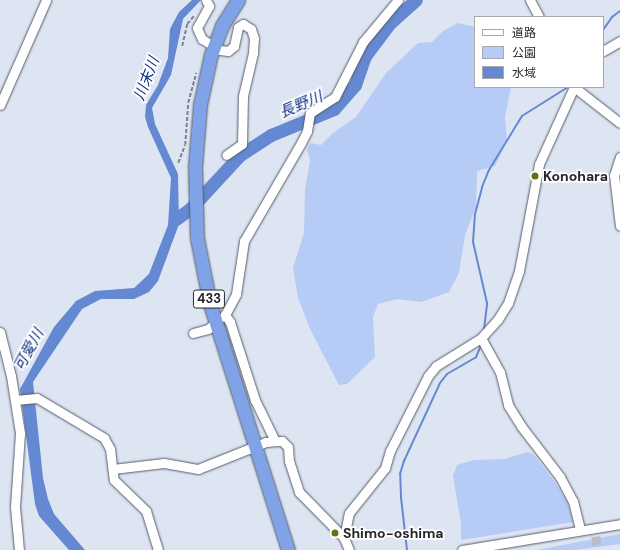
<!DOCTYPE html>
<meta charset="utf-8">
<style>
body{margin:0}
#map{position:relative;width:620px;height:550px;overflow:hidden;background:#dde5f3;font-family:"DM Sans","Noto Sans JP",sans-serif}
div>[style]{position:absolute}
[style*='--x']{left:calc(var(--x)*1px);top:calc(var(--y)*1px);width:calc(var(--w)*1px);rotate:calc(var(--a)*1deg)}
.green>*{inset:0;background:#b6cbf5}
.water>*{inset:0;background:#6488d1}
.stream>*{height:2px;margin:-1px;padding:0 1px;transform-origin:1px;border-radius:1px;background:#6488d1}
.river>*{height:13px;margin:-6.5px;padding:0 6.5px;transform-origin:6.5px;border-radius:6.5px;background:#6488d1}
.minor-tunnel>*{height:9px;margin-top:-4.5px;transform-origin:0;background:repeating-linear-gradient(90deg,#b8bfcb 0 9px,transparent 0 13.5px)}
.path>*{height:1.5px;margin-top:-0.75px;transform-origin:0;background:repeating-linear-gradient(90deg,#7d828c 0 4px,transparent 0 6px)}
.roads{filter:drop-shadow(0 0 1px #555b67) drop-shadow(0 0 1px #555b67)}
.minor>*{height:9px;margin:-4.5px;padding:0 4.5px;transform-origin:4.5px;border-radius:4.5px;background:#fff}
.highway>*{height:13px;margin:-6.5px;padding:0 6.5px;transform-origin:6.5px;border-radius:6.5px;background:#80a2e6}
.dots>*{width:11px;height:11px;translate:-50% -50%;box-sizing:border-box;border:2px solid #fff;border-radius:50%}
span{translate:-50% -50%;white-space:nowrap;text-align:center;line-height:1.15;-webkit-text-stroke:3.5px #fff;paint-order:stroke}
.shield-label span{padding:1px 3px;background:#fff;border:1px solid;border-radius:3px;-webkit-text-stroke-width:0}
.shield-label{font-size:13px;color:#25272c;font-weight:700}
.poi-label{font-size:14px;color:#25272c;font-weight:700}
.left{translate:0 -50%;text-align:left}
.water-label{font-size:15px;color:#0b2e83;font-style:italic}
.legend{position:absolute;left:474px;top:16px;width:130px;height:72px;box-sizing:border-box;background:#fff;border:1px solid #a8a9ab;margin:0;padding:5px 7px;list-style:none;font-size:12px;color:#25272c}
.legend li{display:flex;align-items:center;gap:8px;height:20px}
.legend b{width:20px;border:1px solid #a8a9ab}
</style>
<div id="map">
<div class="green">
<div style="clip-path:polygon(458px 23px,475px 27px,475px 87px,511px 87px,505px 117px,507px 140px,495px 166px,477px 171px,476px 207px,465px 235px,459px 273px,449px 292px,421px 302px,397px 299px,378px 304px,373px 317px,375px 357px,347px 384px,339px 385px,310px 329px,298px 298px,293px 268px,304px 233px,305px 190px,310px 160px,307px 150px,310px 143px,321px 145px,333px 133px,356px 117px,386px 73px,418px 43px,432px 42px,443px 31px)"></div>
<div style="clip-path:polygon(528px 452px,533px 454px,555px 482px,568px 503px,573px 522px,461px 540px,461px 524px,453px 476px,457px 465px,474px 460px,504px 459px)"></div>
<div style="clip-path:polygon(620px 534px,620px 544px,575px 550px,537px 550px)"></div>
</div>
<div class="water">
<div style="clip-path:polygon(192px 0,201px 0,183px 19px,171px 75px,152px 108px,155px 124px,178px 174px,179px 224px,158px 281px,149px 292px,134px 299px,101px 299px,82px 309px,33px 382px,43px 478px,48px 499px,54px 514px,85px 550px,69px 550px,39px 516px,35px 504px,20px 389px,54px 327px,76px 301px,95px 291px,134px 288px,149px 274px,168px 225px,171px 178px,148px 127px,145px 117px,146px 105px,158px 85px,168px 58px,170px 29px,179px 12px)"></div>
</div>
<div class="stream">
<div style="--x:603;--y:30;--w:16;--a:-55"></div>
<div style="--x:612;--y:17;--w:10;--a:-37"></div>
<div style="--x:484;--y:329;--w:26;--a:-83"></div>
<div style="--x:487;--y:303;--w:63;--a:-102.9"></div>
<div style="--x:473;--y:242;--w:28;--a:-86"></div>
<div style="--x:475;--y:214;--w:28;--a:-75"></div>
<div style="--x:482;--y:187;--w:18;--a:-68"></div>
<div style="--x:489;--y:170;--w:63;--a:-58.6"></div>
<div style="--x:522;--y:116;--w:54;--a:-32.2"></div>
<div style="--x:407;--y:550;--w:53;--a:-96.5"></div>
<div style="--x:401;--y:497;--w:23;--a:-92"></div>
<div style="--x:400;--y:474;--w:14;--a:-73"></div>
<div style="--x:404;--y:461;--w:86;--a:-65.2"></div>
<div style="--x:440;--y:383;--w:11;--a:-52"></div>
<div style="--x:447;--y:374;--w:34;--a:-30"></div>
<div style="--x:476;--y:357;--w:13;--a:-67"></div>
</div>
<div class="river">
<div style="--x:176;--y:219;--w:17;--a:-36"></div>
<div style="--x:190;--y:209;--w:74;--a:-47.2"></div>
<div style="--x:240;--y:155;--w:37;--a:-33"></div>
<div style="--x:271;--y:135;--w:68;--a:-22.4"></div>
<div style="--x:334;--y:109;--w:32;--a:-49"></div>
<div style="--x:355;--y:85;--w:31;--a:-71"></div>
<div style="--x:365;--y:56;--w:40;--a:-53"></div>
<div style="--x:389;--y:24;--w:36;--a:-42"></div>
</div>
<div class="minor-tunnel">
<div style="--x:596;--y:536;--w:14;--a:86"></div>
</div>
<div class="path">
<div style="--x:182;--y:46;--w:23;--a:-77"></div>
<div style="--x:187;--y:24;--w:11;--a:-49"></div>
<div style="--x:178;--y:163;--w:19;--a:-69"></div>
<div style="--x:185;--y:145;--w:42;--a:-85.9"></div>
<div style="--x:188;--y:103;--w:31;--a:-75"></div>
</div>
<div class="roads">
<div class="minor">
<div style="--x:206;--y:0;--w:7;--a:63"></div>
<div style="--x:209;--y:6;--w:25;--a:119"></div>
<div style="--x:197;--y:28;--w:12;--a:66"></div>
<div style="--x:202;--y:39;--w:21;--a:31"></div>
<div style="--x:220;--y:50;--w:8;--a:7"></div>
<div style="--x:228;--y:51;--w:8;--a:-40"></div>
<div style="--x:234;--y:46;--w:19;--a:-78"></div>
<div style="--x:238;--y:27;--w:6;--a:-31"></div>
<div style="--x:243;--y:24;--w:9;--a:32"></div>
<div style="--x:251;--y:29;--w:9;--a:72"></div>
<div style="--x:254;--y:38;--w:15;--a:94"></div>
<div style="--x:253;--y:53;--w:44;--a:103.1"></div>
<div style="--x:243;--y:96;--w:48;--a:91.2"></div>
<div style="--x:242;--y:144;--w:19;--a:145"></div>
<div style="--x:530;--y:0;--w:19;--a:62"></div>
<div style="--x:603;--y:51;--w:20;--a:-30"></div>
<div style="--x:574;--y:87;--w:58;--a:38"></div>
<div style="--x:0;--y:105;--w:115;--a:-66.3"></div>
<div style="--x:620;--y:157;--w:19;--a:108"></div>
<div style="--x:614;--y:175;--w:51;--a:83.3"></div>
<div style="--x:0;--y:332;--w:45;--a:76"></div>
<div style="--x:11;--y:376;--w:58;--a:81"></div>
<div style="--x:20;--y:433;--w:74;--a:93.9"></div>
<div style="--x:15;--y:507;--w:43;--a:84.7"></div>
<div style="--x:193;--y:333;--w:16;--a:-15"></div>
<div style="--x:208;--y:329;--w:15;--a:-42"></div>
<div style="--x:481;--y:338;--w:39;--a:61"></div>
<div style="--x:500;--y:372;--w:34;--a:76"></div>
<div style="--x:508;--y:405;--w:25;--a:58"></div>
<div style="--x:521;--y:426;--w:64;--a:52.6"></div>
<div style="--x:560;--y:477;--w:27;--a:62"></div>
<div style="--x:573;--y:501;--w:30;--a:76"></div>
<div style="--x:15;--y:400;--w:22;--a:-5"></div>
<div style="--x:37;--y:398;--w:78;--a:30.8"></div>
<div style="--x:104;--y:438;--w:13;--a:61"></div>
<div style="--x:110;--y:449;--w:31;--a:83"></div>
<div style="--x:114;--y:480;--w:45;--a:44.1"></div>
<div style="--x:146;--y:511;--w:41;--a:72.9"></div>
<div style="--x:275;--y:441;--w:46;--a:-116"></div>
<div style="--x:255;--y:400;--w:82;--a:-107.8"></div>
<div style="--x:230;--y:322;--w:9;--a:-126"></div>
<div style="--x:225;--y:315;--w:24;--a:-62"></div>
<div style="--x:236;--y:294;--w:54;--a:-81.4"></div>
<div style="--x:244;--y:241;--w:113;--a:-59.8"></div>
<div style="--x:301;--y:143;--w:13;--a:-63"></div>
<div style="--x:307;--y:131;--w:18;--a:-81"></div>
<div style="--x:310;--y:113;--w:30;--a:-33"></div>
<div style="--x:335;--y:97;--w:62;--a:-63"></div>
<div style="--x:363;--y:42;--w:55;--a:-50.2"></div>
<div style="--x:113;--y:469;--w:51;--a:-6.7"></div>
<div style="--x:164;--y:463;--w:35;--a:10"></div>
<div style="--x:198;--y:469;--w:73;--a:-21.7"></div>
<div style="--x:266;--y:442;--w:16;--a:-4"></div>
<div style="--x:282;--y:441;--w:8;--a:45"></div>
<div style="--x:288;--y:447;--w:14;--a:86"></div>
<div style="--x:289;--y:461;--w:33;--a:72"></div>
<div style="--x:299;--y:492;--w:64;--a:45.6"></div>
<div style="--x:349;--y:550;--w:13;--a:-113"></div>
<div style="--x:344;--y:538;--w:25;--a:-79"></div>
<div style="--x:349;--y:513;--w:58;--a:-51.3"></div>
<div style="--x:385;--y:468;--w:18;--a:-74"></div>
<div style="--x:390;--y:451;--w:84;--a:-63.1"></div>
<div style="--x:428;--y:376;--w:13;--a:-51"></div>
<div style="--x:436;--y:366;--w:53;--a:-31.9"></div>
<div style="--x:481;--y:338;--w:25;--a:-48"></div>
<div style="--x:498;--y:319;--w:19;--a:-58"></div>
<div style="--x:508;--y:303;--w:34;--a:-71"></div>
<div style="--x:519;--y:271;--w:109;--a:-79.4"></div>
<div style="--x:539;--y:164;--w:85;--a:-65.6"></div>
<div style="--x:462;--y:550;--w:160;--a:-9.3"></div>
</div>
<div class="highway">
<div style="--x:238;--y:0;--w:31;--a:122"></div>
<div style="--x:222;--y:26;--w:30;--a:111"></div>
<div style="--x:211;--y:54;--w:52;--a:102.2"></div>
<div style="--x:200;--y:105;--w:62;--a:94.6"></div>
<div style="--x:195;--y:167;--w:71;--a:88.4"></div>
<div style="--x:197;--y:238;--w:67;--a:78.9"></div>
<div style="--x:210;--y:304;--w:258;--a:72.4"></div>
</div>
</div>
<div class="dots">
<div style="left:535px;top:176px;background:#676d11"></div>
<div style="left:335px;top:533px;background:#676d11"></div>
</div>
<div class="shield-label">
<span style="left:209px;top:299px">433</span>
</div>
<div class="poi-label">
<span class="left" style="left:543px;top:176px">Konohara</span>
<span class="left" style="left:343px;top:533px">Shimo-oshima</span>
</div>
<div class="water-label">
<span style="left:147px;top:79px;rotate:-69deg">川末川</span>
<span style="left:301px;top:105px;rotate:-23deg">長野川</span>
<span style="left:29px;top:350px;rotate:-61deg">可愛川</span>
</div>
<ul class="legend">
<li><b style="height:5px;background:#fff"></b>道路</li>
<li><b style="height:11px;background:#b6cbf5"></b>公園</li>
<li><b style="height:11px;background:#6488d1"></b>水域</li>
</ul>
</div>
